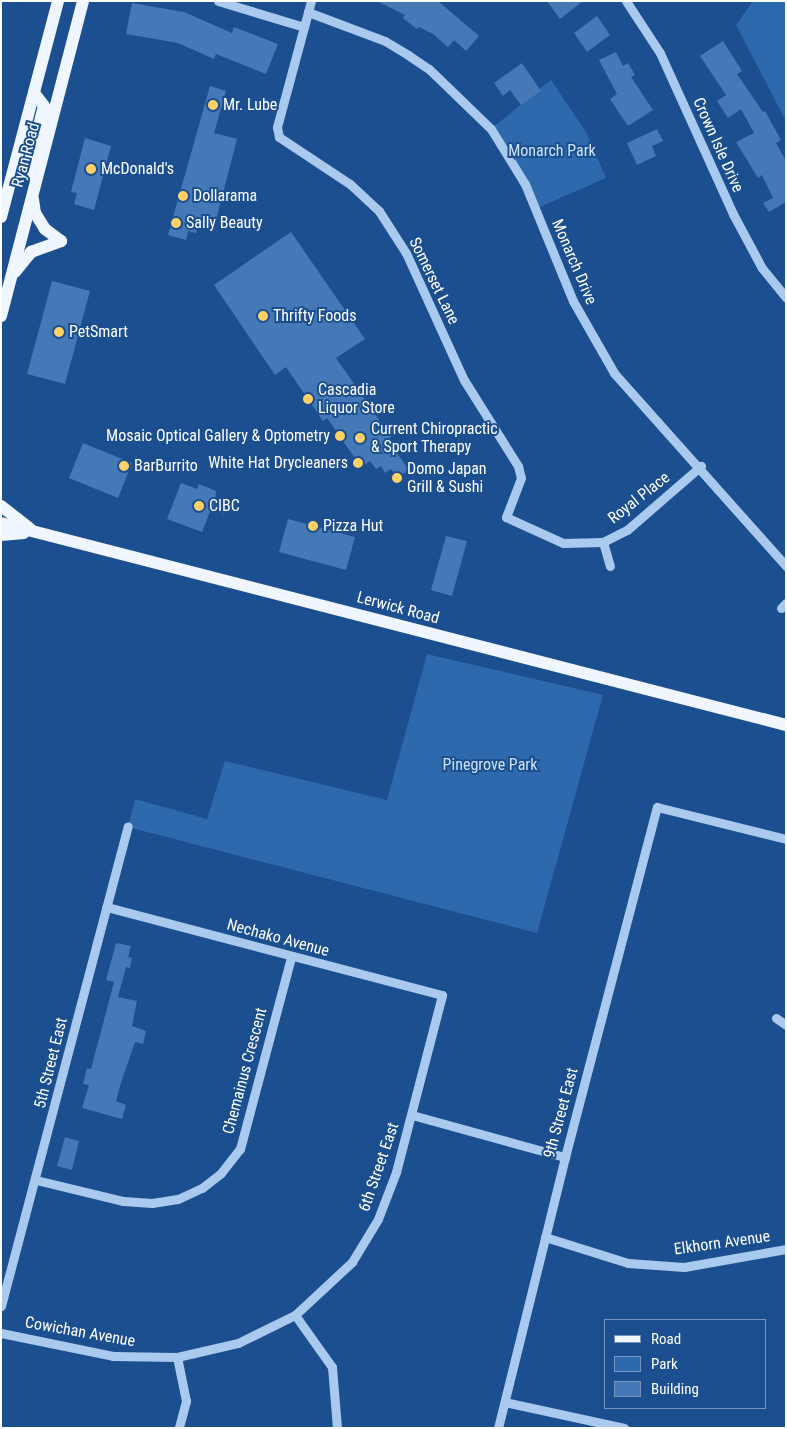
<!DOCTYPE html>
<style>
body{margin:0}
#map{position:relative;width:787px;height:1429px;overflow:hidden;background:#1b4f8f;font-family:"Roboto Condensed",sans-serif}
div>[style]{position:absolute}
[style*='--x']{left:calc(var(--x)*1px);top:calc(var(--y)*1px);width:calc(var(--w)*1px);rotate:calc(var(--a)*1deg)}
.green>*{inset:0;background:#2e69ad}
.building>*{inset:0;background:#4478b7}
.minor>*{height:9px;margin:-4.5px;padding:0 4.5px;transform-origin:4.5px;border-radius:4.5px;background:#a9c9ee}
.major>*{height:12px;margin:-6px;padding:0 6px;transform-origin:6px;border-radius:6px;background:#f0f6ff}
.dots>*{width:14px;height:14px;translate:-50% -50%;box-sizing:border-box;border:2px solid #1b4f8f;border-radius:50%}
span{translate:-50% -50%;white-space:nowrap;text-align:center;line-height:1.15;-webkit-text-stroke:4px #1b4f8f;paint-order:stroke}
.poi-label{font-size:16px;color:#fff}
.left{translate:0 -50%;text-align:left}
.right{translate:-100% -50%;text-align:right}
.street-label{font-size:16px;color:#fff}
.park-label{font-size:16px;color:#cfe3fa}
.frame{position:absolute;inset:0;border:2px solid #fff;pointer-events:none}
.legend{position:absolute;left:604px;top:1319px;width:162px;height:90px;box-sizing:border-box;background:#1b4f8f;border:1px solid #7695bc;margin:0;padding:6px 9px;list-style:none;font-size:15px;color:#fff}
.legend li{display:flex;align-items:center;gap:10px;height:25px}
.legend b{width:25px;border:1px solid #7695bc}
</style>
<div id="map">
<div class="green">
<div style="clip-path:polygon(753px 1px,786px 1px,786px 121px,736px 25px)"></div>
<div style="clip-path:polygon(551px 80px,586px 132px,606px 178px,535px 209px,491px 129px)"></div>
<div style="clip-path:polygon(427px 654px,603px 695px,537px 933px,128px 827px,135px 799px,207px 819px,225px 761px,387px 800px)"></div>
</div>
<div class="building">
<div style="clip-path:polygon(377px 1px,438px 1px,479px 36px,466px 51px,454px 40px,448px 47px,433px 34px,419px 27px,417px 29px,403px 18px,405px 15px)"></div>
<div style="clip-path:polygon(547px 1px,583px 1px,560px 19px)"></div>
<div style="clip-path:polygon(132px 3px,184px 12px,232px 33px,234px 27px,278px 44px,266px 74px,216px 54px,214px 59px,178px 43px,126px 34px)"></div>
<div style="clip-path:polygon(597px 16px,610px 35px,587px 52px,574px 33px)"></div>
<div style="clip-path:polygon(723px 41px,742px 71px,737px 74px,763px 112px,765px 111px,781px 140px,776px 143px,786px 161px,786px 202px,769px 212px,763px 203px,773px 198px,762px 175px,758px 178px,736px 142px,754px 133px,741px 109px,728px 118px,717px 101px,726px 95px,700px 56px)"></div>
<div style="clip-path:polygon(616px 52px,623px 66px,628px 63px,635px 75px,631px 77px,653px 110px,628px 126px,610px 99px,617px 94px,599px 60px)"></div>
<div style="clip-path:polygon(522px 63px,541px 91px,521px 105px,510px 90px,503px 96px,494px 83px)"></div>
<div style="clip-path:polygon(210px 86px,226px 91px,214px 133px,237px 139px,215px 224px,200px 220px,196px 233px,188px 231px,186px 240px,168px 235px)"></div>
<div style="clip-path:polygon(657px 129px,663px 141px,652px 146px,656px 156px,637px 165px,627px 143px)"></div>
<div style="clip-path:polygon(85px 138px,111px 146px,94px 210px,74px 204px,77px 193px,71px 192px)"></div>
<div style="clip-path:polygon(291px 232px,365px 339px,336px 358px,391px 437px,387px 439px,409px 470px,397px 478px,391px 469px,385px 473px,381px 466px,376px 469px,370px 461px,361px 467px,327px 418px,323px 421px,286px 367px,275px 375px,214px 285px)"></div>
<div style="clip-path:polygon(52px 281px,90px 291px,65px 384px,27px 374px)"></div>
<div style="clip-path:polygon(83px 443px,132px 463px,118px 498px,69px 478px)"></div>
<div style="clip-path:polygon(181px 483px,197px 489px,199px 484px,216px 491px,215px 500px,227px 504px,224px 514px,211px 509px,202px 532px,167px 519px)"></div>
<div style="clip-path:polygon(288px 519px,355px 537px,346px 570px,279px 552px)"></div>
<div style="clip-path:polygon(446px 536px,467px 541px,452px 596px,431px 590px)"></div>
<div style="clip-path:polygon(116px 943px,131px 946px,128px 957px,132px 958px,130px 968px,126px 967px,118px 997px,137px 1001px,132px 1026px,146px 1031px,143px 1044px,135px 1042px,120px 1086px,116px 1101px,126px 1105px,122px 1119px,82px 1108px,89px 1085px,83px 1084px,87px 1068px,91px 1069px,114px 982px,106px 980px)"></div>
<div style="clip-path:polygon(65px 1137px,79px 1141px,72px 1170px,57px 1166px)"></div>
</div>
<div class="minor">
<div style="--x:218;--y:1;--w:90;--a:16.8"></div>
<div style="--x:311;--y:1;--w:131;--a:105.1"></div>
<div style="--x:277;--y:127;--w:10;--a:79"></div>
<div style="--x:279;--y:137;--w:85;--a:33.5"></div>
<div style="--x:350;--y:184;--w:40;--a:43"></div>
<div style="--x:379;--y:211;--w:50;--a:57.3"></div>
<div style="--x:406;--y:253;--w:140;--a:65.5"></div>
<div style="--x:464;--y:380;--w:102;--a:57.9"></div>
<div style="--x:518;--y:466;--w:12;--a:76"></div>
<div style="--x:521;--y:478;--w:42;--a:111"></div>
<div style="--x:506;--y:517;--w:63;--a:24.5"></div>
<div style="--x:563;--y:543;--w:40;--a:-1.4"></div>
<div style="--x:603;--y:542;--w:27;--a:-27"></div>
<div style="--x:627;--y:530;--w:98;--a:-40.9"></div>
<div style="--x:626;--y:1;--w:62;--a:56.8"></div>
<div style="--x:660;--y:53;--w:177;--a:65.6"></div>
<div style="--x:733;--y:214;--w:61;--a:61.8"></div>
<div style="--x:762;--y:268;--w:38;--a:51"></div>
<div style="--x:308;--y:12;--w:82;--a:20.6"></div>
<div style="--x:385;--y:41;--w:27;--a:31"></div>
<div style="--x:408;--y:55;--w:25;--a:34"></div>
<div style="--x:429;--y:69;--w:86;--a:44.1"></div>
<div style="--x:491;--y:129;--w:65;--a:58.3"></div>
<div style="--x:525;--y:184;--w:126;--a:67.7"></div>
<div style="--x:573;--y:301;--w:83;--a:60.3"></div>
<div style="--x:614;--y:373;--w:259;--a:48.3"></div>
<div style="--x:603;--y:542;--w:25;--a:74"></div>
<div style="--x:781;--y:608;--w:7;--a:-45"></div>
<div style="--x:776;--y:1018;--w:12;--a:35"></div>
<div style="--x:412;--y:1115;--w:159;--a:15.4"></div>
<div style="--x:36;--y:1180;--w:89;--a:13.6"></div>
<div style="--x:123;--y:1201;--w:29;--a:4"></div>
<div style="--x:152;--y:1203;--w:26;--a:-9"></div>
<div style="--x:178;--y:1199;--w:26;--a:-25"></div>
<div style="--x:202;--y:1188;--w:24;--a:-38"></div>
<div style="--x:221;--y:1173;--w:31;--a:-52"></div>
<div style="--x:240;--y:1149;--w:199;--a:-75.1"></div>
<div style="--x:545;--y:1237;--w:87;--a:17.4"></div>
<div style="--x:628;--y:1263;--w:56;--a:4.1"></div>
<div style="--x:684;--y:1267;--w:104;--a:-10"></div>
<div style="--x:1;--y:1306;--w:496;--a:-75.2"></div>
<div style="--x:295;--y:1315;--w:64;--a:54.6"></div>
<div style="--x:332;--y:1367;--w:61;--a:85.3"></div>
<div style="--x:1;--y:1333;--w:114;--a:11.6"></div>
<div style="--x:113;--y:1356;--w:64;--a:0.9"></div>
<div style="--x:177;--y:1357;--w:63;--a:-12.9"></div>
<div style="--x:238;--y:1343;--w:64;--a:-26.2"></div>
<div style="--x:295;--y:1315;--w:78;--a:-42.9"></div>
<div style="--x:352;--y:1262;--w:50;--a:-58.8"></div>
<div style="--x:378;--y:1219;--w:50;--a:-69"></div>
<div style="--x:396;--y:1172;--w:183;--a:-75.4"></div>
<div style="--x:442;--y:995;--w:347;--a:-165.3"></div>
<div style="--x:177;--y:1357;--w:45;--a:78.4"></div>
<div style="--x:186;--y:1401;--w:28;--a:105"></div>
<div style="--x:505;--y:1402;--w:122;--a:12.3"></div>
<div style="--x:498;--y:1428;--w:279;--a:-76.1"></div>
<div style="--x:565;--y:1157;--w:362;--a:-75.3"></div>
<div style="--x:657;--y:807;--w:133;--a:13.9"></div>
</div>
<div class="major">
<div style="--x:34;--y:93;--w:16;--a:52"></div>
<div style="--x:44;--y:106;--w:60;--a:104.5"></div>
<div style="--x:29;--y:164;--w:17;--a:66"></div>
<div style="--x:33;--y:199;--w:14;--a:82"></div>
<div style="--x:35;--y:213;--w:19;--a:58"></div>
<div style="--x:45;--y:229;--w:20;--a:37"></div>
<div style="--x:1;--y:217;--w:223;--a:-75.2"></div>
<div style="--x:15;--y:272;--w:26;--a:-51"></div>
<div style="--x:31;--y:252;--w:32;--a:-20"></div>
<div style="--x:1;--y:316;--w:325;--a:-75.4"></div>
<div style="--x:1;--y:506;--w:37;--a:38"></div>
<div style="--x:1;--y:523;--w:811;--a:14.43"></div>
<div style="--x:1;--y:535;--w:23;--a:-5"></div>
</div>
<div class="dots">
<div style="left:213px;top:105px;background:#ffd166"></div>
<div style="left:91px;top:169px;background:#ffd166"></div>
<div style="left:183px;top:196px;background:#ffd166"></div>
<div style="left:176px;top:223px;background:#ffd166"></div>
<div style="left:263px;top:316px;background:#ffd166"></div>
<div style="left:59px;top:332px;background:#ffd166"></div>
<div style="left:308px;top:399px;background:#ffd166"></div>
<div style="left:340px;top:436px;background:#ffd166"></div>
<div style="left:360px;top:438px;background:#ffd166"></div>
<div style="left:358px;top:463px;background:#ffd166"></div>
<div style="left:124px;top:466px;background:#ffd166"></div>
<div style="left:397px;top:478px;background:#ffd166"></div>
<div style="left:199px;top:506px;background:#ffd166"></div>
<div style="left:313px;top:526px;background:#ffd166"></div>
</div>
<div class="poi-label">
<span class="left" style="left:223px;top:105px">Mr. Lube</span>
<span class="left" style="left:101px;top:169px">McDonald's</span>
<span class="left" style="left:193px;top:196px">Dollarama</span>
<span class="left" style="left:186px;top:223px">Sally Beauty</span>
<span class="left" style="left:273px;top:316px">Thrifty Foods</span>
<span class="left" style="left:69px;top:332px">PetSmart</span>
<span class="left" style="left:318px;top:399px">Cascadia<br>Liquor Store</span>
<span class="left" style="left:371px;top:438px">Current Chiropractic<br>&amp; Sport Therapy</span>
<span class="right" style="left:330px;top:436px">Mosaic Optical Gallery &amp; Optometry</span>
<span class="right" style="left:348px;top:463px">White Hat Drycleaners</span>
<span class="left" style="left:134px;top:466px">BarBurrito</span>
<span class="left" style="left:407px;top:478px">Domo Japan<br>Grill &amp; Sushi</span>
<span class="left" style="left:209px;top:506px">CIBC</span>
<span class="left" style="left:323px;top:526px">Pizza Hut</span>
</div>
<div class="street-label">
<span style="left:718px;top:145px;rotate:66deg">Crown Isle Drive</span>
<span style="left:26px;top:155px;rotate:-75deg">Ryan Road</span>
<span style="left:574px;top:262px;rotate:67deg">Monarch Drive</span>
<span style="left:434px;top:281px;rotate:64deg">Somerset Lane</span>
<span style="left:639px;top:498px;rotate:-38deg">Royal Place</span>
<span style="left:398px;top:608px;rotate:15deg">Lerwick Road</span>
<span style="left:278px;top:938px;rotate:15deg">Nechako Avenue</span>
<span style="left:51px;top:1063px;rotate:-76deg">5th Street East</span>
<span style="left:245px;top:1071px;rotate:-75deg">Chemainus Crescent</span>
<span style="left:561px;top:1113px;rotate:-75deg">9th Street East</span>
<span style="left:379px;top:1167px;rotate:-71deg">6th Street East</span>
<span style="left:722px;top:1243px;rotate:-8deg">Elkhorn Avenue</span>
<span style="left:80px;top:1332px;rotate:10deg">Cowichan Avenue</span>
</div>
<div class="park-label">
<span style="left:552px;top:151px">Monarch Park</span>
<span style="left:490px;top:765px">Pinegrove Park</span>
</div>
<div class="frame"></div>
<ul class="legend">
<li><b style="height:6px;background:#f0f6ff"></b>Road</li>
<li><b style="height:14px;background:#2e69ad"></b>Park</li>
<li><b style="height:14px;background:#4478b7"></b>Building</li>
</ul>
</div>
